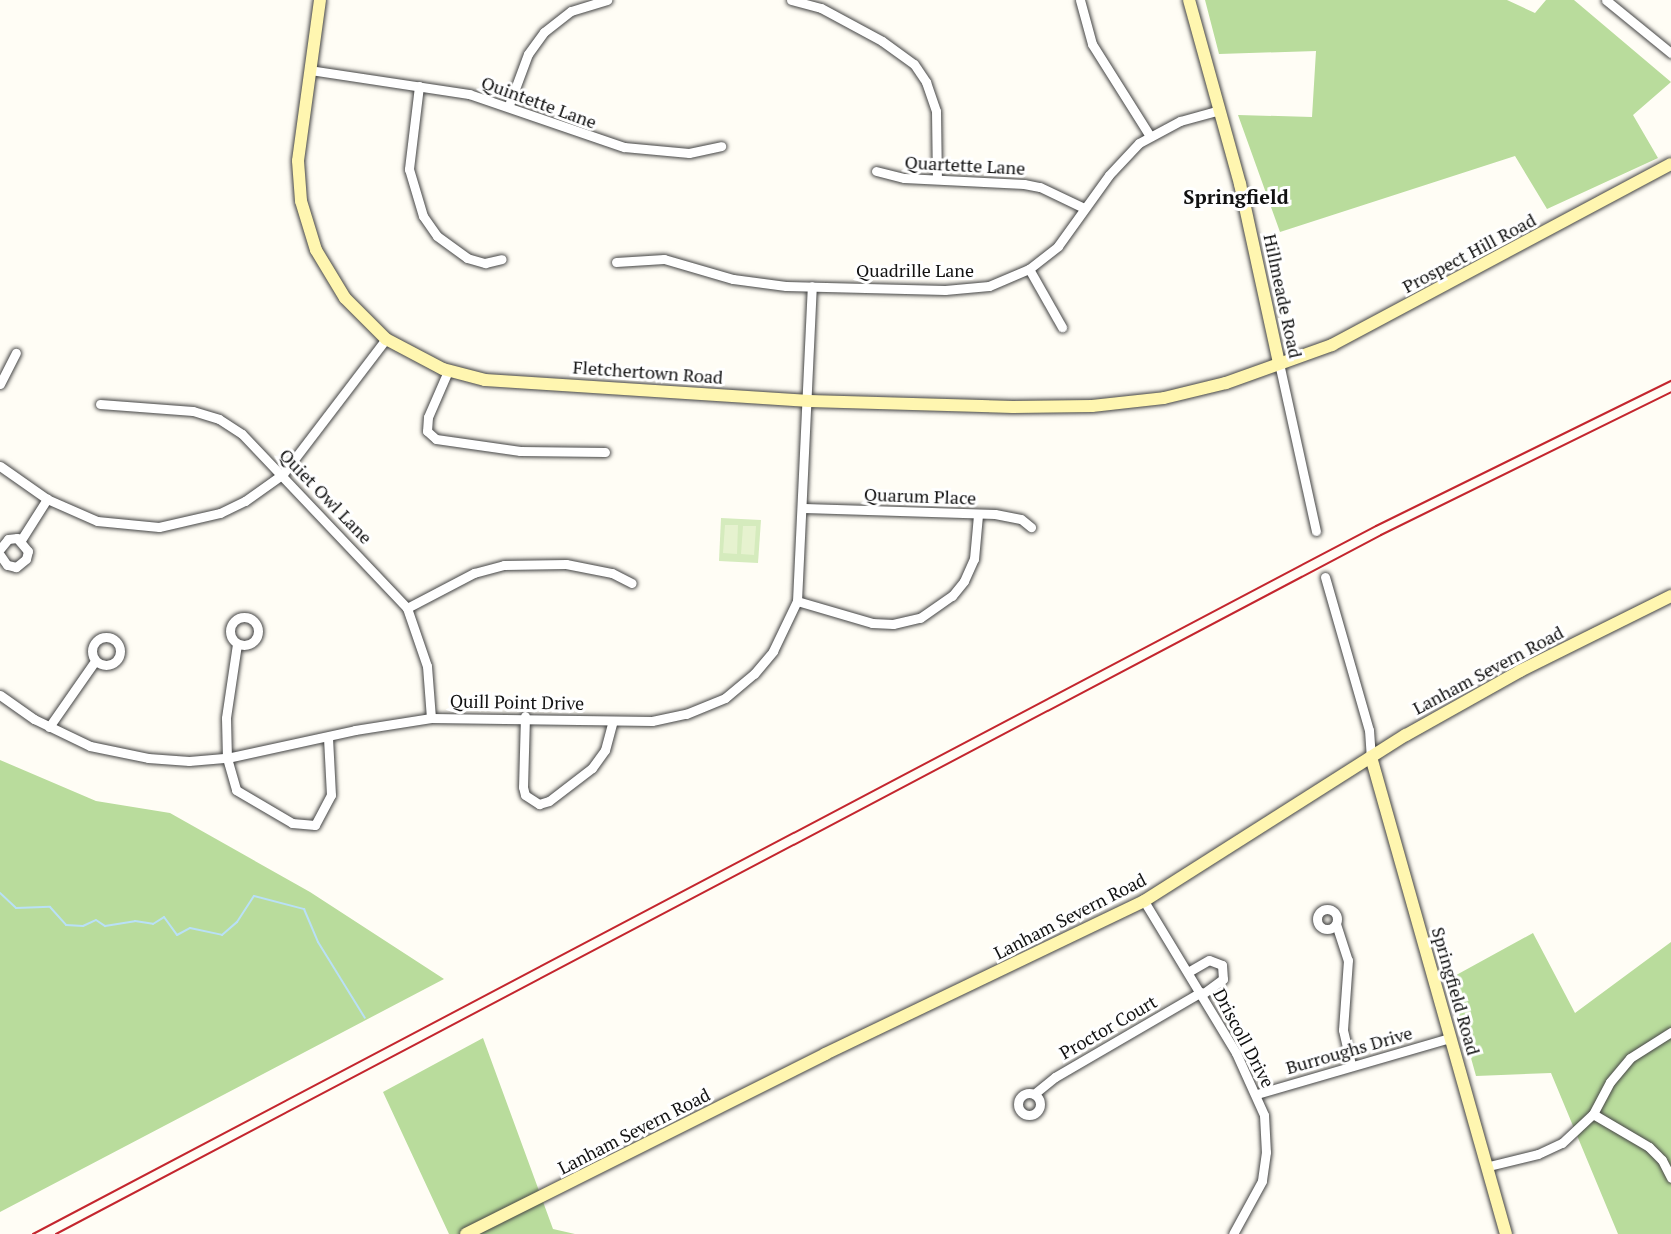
<!DOCTYPE html>
<style>
body{margin:0}
#map{position:relative;width:1671px;height:1234px;overflow:hidden;background:#fffdf5;font-family:"PT Serif",serif}
div>[style]{position:absolute}
[style*='--x']{left:calc(var(--x)*1px);top:calc(var(--y)*1px);width:calc(var(--w)*1px);rotate:calc(var(--a)*1deg)}
.green>*{inset:0;background:#d5ebbd}
.forest>*{inset:0;background:#b9dc9c}
.pitch>*{inset:0;background:#e6f2cf}
.stream>*{height:2px;margin:-1px;padding:0 1px;transform-origin:1px;border-radius:1px;background:#b9e0f7}
.roads{filter:drop-shadow(0 0 2px #444) drop-shadow(0 0 2px #444)}
.street>*{height:9px;margin:-4.5px;padding:0 4.5px;transform-origin:4.5px;border-radius:4.5px;background:#fff}
.street>.ring{margin:-4.5px;padding:0;box-sizing:content-box;background:none;border:9px solid #fff;border-radius:50%}
.secondary>*{height:12px;margin:-6px;padding:0 6px;transform-origin:6px;border-radius:6px;background:#fff6b0}
.rail>*{height:2px;margin:-1px;padding:0 1px;transform-origin:1px;border-radius:1px;background:#c4262e}
span{translate:-50% -50%;white-space:nowrap;text-align:center;line-height:1.15;-webkit-text-stroke:6px #fff;paint-order:stroke}
.street-label{font-size:18px;color:#111}
.neighbourhood-label{font-size:20px;color:#111;font-weight:700}
</style>
<div id="map">
<div class="green">
<div style="clip-path:polygon(721px 518px,761px 520px,758px 563px,719px 561px)"></div>
</div>
<div class="forest">
<div style="clip-path:polygon(1205px 0,1507px 0,1535px 13px,1546px 0,1574px 0,1671px 82px,1633px 115px,1658px 158px,1547px 209px,1515px 156px,1280px 232px,1238px 115px,1312px 117px,1316px 51px,1219px 54px)"></div>
<div style="clip-path:polygon(0 760px,96px 801px,170px 813px,310px 892px,444px 979px,0 1212px)"></div>
<div style="clip-path:polygon(1533px 933px,1575px 1013px,1671px 942px,1671px 1234px,1618px 1234px,1551px 1073px,1476px 1076px,1449px 979px)"></div>
<div style="clip-path:polygon(483px 1038px,553px 1229px,575px 1234px,449px 1234px,383px 1092px)"></div>
</div>
<div class="pitch">
<div style="clip-path:polygon(725px 525px,738px 525px,737px 554px,723px 553px)"></div>
<div style="clip-path:polygon(743px 526px,756px 526px,754px 555px,741px 554px)"></div>
</div>
<div class="stream">
<div style="--x:0;--y:893;--w:22;--a:43"></div>
<div style="--x:16;--y:908;--w:34;--a:-2"></div>
<div style="--x:50;--y:907;--w:24;--a:48"></div>
<div style="--x:66;--y:925;--w:17;--a:3"></div>
<div style="--x:83;--y:926;--w:14;--a:-25"></div>
<div style="--x:96;--y:920;--w:11;--a:34"></div>
<div style="--x:105;--y:926;--w:30;--a:-9"></div>
<div style="--x:135;--y:921;--w:18;--a:9"></div>
<div style="--x:153;--y:924;--w:13;--a:-32"></div>
<div style="--x:164;--y:917;--w:22;--a:54"></div>
<div style="--x:177;--y:935;--w:15;--a:-28"></div>
<div style="--x:190;--y:928;--w:33;--a:12"></div>
<div style="--x:222;--y:935;--w:20;--a:-41"></div>
<div style="--x:237;--y:922;--w:31;--a:-57"></div>
<div style="--x:254;--y:896;--w:52;--a:14.6"></div>
<div style="--x:304;--y:909;--w:36;--a:67"></div>
<div style="--x:318;--y:942;--w:89;--a:58.3"></div>
</div>
<div class="roads">
<div class="street">
<div style="--x:791;--y:0;--w:31;--a:15"></div>
<div style="--x:821;--y:8;--w:69;--a:28.4"></div>
<div style="--x:882;--y:41;--w:39;--a:36"></div>
<div style="--x:914;--y:64;--w:22;--a:56"></div>
<div style="--x:926;--y:82;--w:31;--a:71"></div>
<div style="--x:936;--y:111;--w:68;--a:89.2"></div>
<div style="--x:1080;--y:0;--w:46;--a:74.7"></div>
<div style="--x:1092;--y:44;--w:109;--a:57.8"></div>
<div style="--x:1606;--y:0;--w:84;--a:39.2"></div>
<div style="--x:310;--y:70;--w:161;--a:8.6"></div>
<div style="--x:469;--y:94;--w:164;--a:18.9"></div>
<div style="--x:624;--y:147;--w:65;--a:5.3"></div>
<div style="--x:689;--y:153;--w:33;--a:-12"></div>
<div style="--x:419;--y:86;--w:84;--a:96.9"></div>
<div style="--x:409;--y:169;--w:49;--a:73.4"></div>
<div style="--x:423;--y:216;--w:24;--a:55"></div>
<div style="--x:437;--y:236;--w:37;--a:36"></div>
<div style="--x:467;--y:258;--w:19;--a:16"></div>
<div style="--x:485;--y:263;--w:17;--a:-13"></div>
<div style="--x:509;--y:105;--w:54;--a:-69.6"></div>
<div style="--x:528;--y:54;--w:27;--a:-54"></div>
<div style="--x:544;--y:32;--w:34;--a:-38"></div>
<div style="--x:571;--y:11;--w:38;--a:-17"></div>
<div style="--x:876;--y:171;--w:29;--a:14"></div>
<div style="--x:904;--y:178;--w:120;--a:2.9"></div>
<div style="--x:1024;--y:184;--w:16;--a:11"></div>
<div style="--x:1040;--y:187;--w:49;--a:25.5"></div>
<div style="--x:616;--y:262;--w:48;--a:-3.6"></div>
<div style="--x:664;--y:259;--w:72;--a:16.2"></div>
<div style="--x:733;--y:279;--w:53;--a:7.5"></div>
<div style="--x:786;--y:286;--w:159;--a:1.4"></div>
<div style="--x:945;--y:290;--w:44;--a:-5.2"></div>
<div style="--x:989;--y:286;--w:43;--a:-23"></div>
<div style="--x:1029;--y:269;--w:37;--a:-38"></div>
<div style="--x:1058;--y:246;--w:87;--a:-54.3"></div>
<div style="--x:1109;--y:175;--w:44;--a:-46.8"></div>
<div style="--x:1139;--y:143;--w:47;--a:-28.2"></div>
<div style="--x:1180;--y:121;--w:41;--a:-15.4"></div>
<div style="--x:1029;--y:269;--w:67;--a:60.4"></div>
<div style="--x:1279;--y:363;--w:172;--a:77.6"></div>
<div style="--x:448;--y:371;--w:50;--a:113.5"></div>
<div style="--x:428;--y:417;--w:14;--a:94"></div>
<div style="--x:427;--y:431;--w:12;--a:42"></div>
<div style="--x:436;--y:439;--w:85;--a:8.1"></div>
<div style="--x:520;--y:451;--w:85;--a:0.7"></div>
<div style="--x:0;--y:384;--w:35;--a:-63"></div>
<div style="--x:100;--y:404;--w:93;--a:4.3"></div>
<div style="--x:193;--y:411;--w:27;--a:17"></div>
<div style="--x:219;--y:419;--w:27;--a:33"></div>
<div style="--x:242;--y:434;--w:240;--a:46.5"></div>
<div style="--x:407;--y:608;--w:61;--a:71"></div>
<div style="--x:427;--y:666;--w:52;--a:85.6"></div>
<div style="--x:0;--y:466;--w:57;--a:35.1"></div>
<div style="--x:47;--y:499;--w:55;--a:23.7"></div>
<div style="--x:97;--y:521;--w:62;--a:5.5"></div>
<div style="--x:159;--y:527;--w:63;--a:-12.9"></div>
<div style="--x:220;--y:513;--w:28;--a:-26"></div>
<div style="--x:245;--y:501;--w:47;--a:-35.4"></div>
<div style="--x:283;--y:474;--w:170;--a:-52.7"></div>
<div style="--x:804;--y:508;--w:191;--a:1.8"></div>
<div style="--x:995;--y:514;--w:26;--a:11"></div>
<div style="--x:1021;--y:519;--w:13;--a:39"></div>
<div style="--x:21;--y:540;--w:49;--a:-57.6"></div>
<div style="--x:0;--y:549;--w:13;--a:-51"></div>
<div style="--x:8;--y:539;--w:9;--a:-6"></div>
<div style="--x:17;--y:538;--w:17;--a:50"></div>
<div style="--x:28;--y:551;--w:8;--a:104"></div>
<div style="--x:26;--y:559;--w:13;--a:141"></div>
<div style="--x:16;--y:567;--w:9;--a:-167"></div>
<div style="--x:7;--y:565;--w:12;--a:-125"></div>
<div style="--x:1325;--y:577;--w:159;--a:74"></div>
<div style="--x:1369;--y:730;--w:27;--a:86"></div>
<div style="--x:797;--y:601;--w:78;--a:16.3"></div>
<div style="--x:872;--y:623;--w:21;--a:3"></div>
<div style="--x:893;--y:624;--w:28;--a:-13"></div>
<div style="--x:920;--y:618;--w:39;--a:-35"></div>
<div style="--x:952;--y:596;--w:19;--a:-51"></div>
<div style="--x:964;--y:581;--w:24;--a:-66"></div>
<div style="--x:974;--y:559;--w:44;--a:-84.8"></div>
<div style="--x:407;--y:608;--w:76;--a:-27.6"></div>
<div style="--x:474;--y:573;--w:31;--a:-15"></div>
<div style="--x:504;--y:565;--w:62;--a:-0.9"></div>
<div style="--x:566;--y:564;--w:47;--a:11.1"></div>
<div style="--x:612;--y:573;--w:22;--a:27"></div>
<div class="ring" style="left:230px;top:617px;width:19px;height:19px"></div>
<div class="ring" style="left:92px;top:637px;width:19px;height:19px"></div>
<div style="--x:237;--y:644;--w:75;--a:98.5"></div>
<div style="--x:226;--y:718;--w:40;--a:88.6"></div>
<div style="--x:227;--y:758;--w:33;--a:74"></div>
<div style="--x:236;--y:790;--w:65;--a:30.5"></div>
<div style="--x:292;--y:823;--w:23;--a:5"></div>
<div style="--x:315;--y:825;--w:34;--a:-62"></div>
<div style="--x:331;--y:795;--w:58;--a:-93"></div>
<div style="--x:0;--y:695;--w:42;--a:35.2"></div>
<div style="--x:34;--y:719;--w:62;--a:25.7"></div>
<div style="--x:90;--y:746;--w:59;--a:11.7"></div>
<div style="--x:148;--y:758;--w:41;--a:4.2"></div>
<div style="--x:189;--y:761;--w:38;--a:-5"></div>
<div style="--x:227;--y:758;--w:131;--a:-12.3"></div>
<div style="--x:355;--y:730;--w:77;--a:-9"></div>
<div style="--x:431;--y:718;--w:221;--a:0.8"></div>
<div style="--x:652;--y:721;--w:35;--a:-12"></div>
<div style="--x:686;--y:714;--w:42;--a:-22.3"></div>
<div style="--x:725;--y:698;--w:38;--a:-40"></div>
<div style="--x:754;--y:674;--w:30;--a:-50"></div>
<div style="--x:773;--y:651;--w:55;--a:-64.4"></div>
<div style="--x:797;--y:601;--w:315;--a:-87.3"></div>
<div style="--x:525;--y:716;--w:71;--a:91.6"></div>
<div style="--x:523;--y:787;--w:8;--a:76"></div>
<div style="--x:525;--y:795;--w:17;--a:33"></div>
<div style="--x:539;--y:804;--w:10;--a:-17"></div>
<div style="--x:549;--y:801;--w:54;--a:-37.5"></div>
<div style="--x:592;--y:768;--w:22;--a:-54"></div>
<div style="--x:605;--y:750;--w:30;--a:-75"></div>
<div style="--x:49;--y:727;--w:80;--a:-55.1"></div>
<div style="--x:1144;--y:901;--w:178;--a:58.8"></div>
<div style="--x:1236;--y:1053;--w:68;--a:65.7"></div>
<div style="--x:1264;--y:1115;--w:37;--a:87"></div>
<div style="--x:1266;--y:1152;--w:29;--a:98"></div>
<div style="--x:1262;--y:1181;--w:60;--a:118.7"></div>
<div class="ring" style="left:1317px;top:909px;width:11px;height:11px"></div>
<div style="--x:1336;--y:924;--w:38;--a:72"></div>
<div style="--x:1348;--y:960;--w:70;--a:94.1"></div>
<div style="--x:1343;--y:1030;--w:37;--a:77"></div>
<div style="--x:1188;--y:972;--w:24;--a:-30"></div>
<div style="--x:1209;--y:960;--w:14;--a:21"></div>
<div style="--x:1222;--y:965;--w:14;--a:86"></div>
<div style="--x:1223;--y:979;--w:26;--a:144"></div>
<div class="ring" style="left:1018px;top:1093px;width:13px;height:13px"></div>
<div style="--x:1034;--y:1094;--w:27;--a:-39"></div>
<div style="--x:1055;--y:1077;--w:169;--a:-30.2"></div>
<div style="--x:1257;--y:1094;--w:201;--a:-16.2"></div>
<div style="--x:1593;--y:1114;--w:65;--a:30.5"></div>
<div style="--x:1649;--y:1147;--w:18;--a:45"></div>
<div style="--x:1662;--y:1160;--w:20;--a:63"></div>
<div style="--x:1489;--y:1166;--w:50;--a:-13.8"></div>
<div style="--x:1538;--y:1154;--w:26;--a:-25"></div>
<div style="--x:1562;--y:1143;--w:42;--a:-43.1"></div>
<div style="--x:1593;--y:1114;--w:36;--a:-62"></div>
<div style="--x:1610;--y:1082;--w:31;--a:-50"></div>
<div style="--x:1630;--y:1058;--w:49;--a:-32.4"></div>
</div>
<div class="secondary">
<div style="--x:320;--y:0;--w:162;--a:97.8"></div>
<div style="--x:298;--y:161;--w:40;--a:85.7"></div>
<div style="--x:301;--y:201;--w:51;--a:73"></div>
<div style="--x:316;--y:250;--w:56;--a:58.9"></div>
<div style="--x:345;--y:298;--w:58;--a:45"></div>
<div style="--x:386;--y:339;--w:64;--a:27.8"></div>
<div style="--x:443;--y:369;--w:43;--a:14.7"></div>
<div style="--x:485;--y:380;--w:325;--a:3.7"></div>
<div style="--x:809;--y:401;--w:204;--a:1.7"></div>
<div style="--x:1013;--y:407;--w:79;--a:-0.7"></div>
<div style="--x:1092;--y:406;--w:72;--a:-6.3"></div>
<div style="--x:1164;--y:398;--w:64;--a:-13.6"></div>
<div style="--x:1226;--y:383;--w:113;--a:-19.7"></div>
<div style="--x:1332;--y:345;--w:384;--a:-28.1"></div>
<div style="--x:1189;--y:0;--w:191;--a:74.5"></div>
<div style="--x:1240;--y:184;--w:183;--a:77.7"></div>
<div style="--x:1371;--y:757;--w:496;--a:74.2"></div>
<div style="--x:466;--y:1234;--w:402;--a:-26.6"></div>
<div style="--x:825;--y:1054;--w:354;--a:-25.6"></div>
<div style="--x:1144;--y:901;--w:310;--a:-32.4"></div>
<div style="--x:1406;--y:735;--w:131;--a:-29.3"></div>
<div style="--x:1520;--y:671;--w:169;--a:-26.4"></div>
</div>
</div>
<div class="rail">
<div style="--x:33;--y:1234;--w:1518;--a:-27.8"></div>
<div style="--x:1376;--y:526;--w:329;--a:-26.2"></div>
<div style="--x:56;--y:1234;--w:1498;--a:-27.81"></div>
<div style="--x:1381;--y:535;--w:323;--a:-26.2"></div>
</div>
<div class="street-label">
<span style="left:539px;top:102px;rotate:20deg">Quintette Lane</span>
<span style="left:965px;top:165px;rotate:3deg">Quartette Lane</span>
<span style="left:1469px;top:253px;rotate:-28deg">Prospect Hill Road</span>
<span style="left:915px;top:270px">Quadrille Lane</span>
<span style="left:1283px;top:296px;rotate:78deg">Hillmeade Road</span>
<span style="left:648px;top:372px;rotate:4deg">Fletchertown Road</span>
<span style="left:326px;top:496px;rotate:46deg">Quiet Owl Lane</span>
<span style="left:920px;top:496px;rotate:2deg">Quarum Place</span>
<span style="left:1488px;top:670px;rotate:-28deg">Lanham Severn Road</span>
<span style="left:517px;top:702px;rotate:1deg">Quill Point Drive</span>
<span style="left:1070px;top:916px;rotate:-27deg">Lanham Severn Road</span>
<span style="left:1456px;top:991px;rotate:74deg">Springfield Road</span>
<span style="left:1108px;top:1027px;rotate:-30deg">Proctor Court</span>
<span style="left:1244px;top:1038px;rotate:62deg">Driscoll Drive</span>
<span style="left:1349px;top:1050px;rotate:-16deg">Burroughs Drive</span>
<span style="left:634px;top:1131px;rotate:-27deg">Lanham Severn Road</span>
</div>
<div class="neighbourhood-label">
<span style="left:1236px;top:196px">Springfield</span>
</div>
</div>
